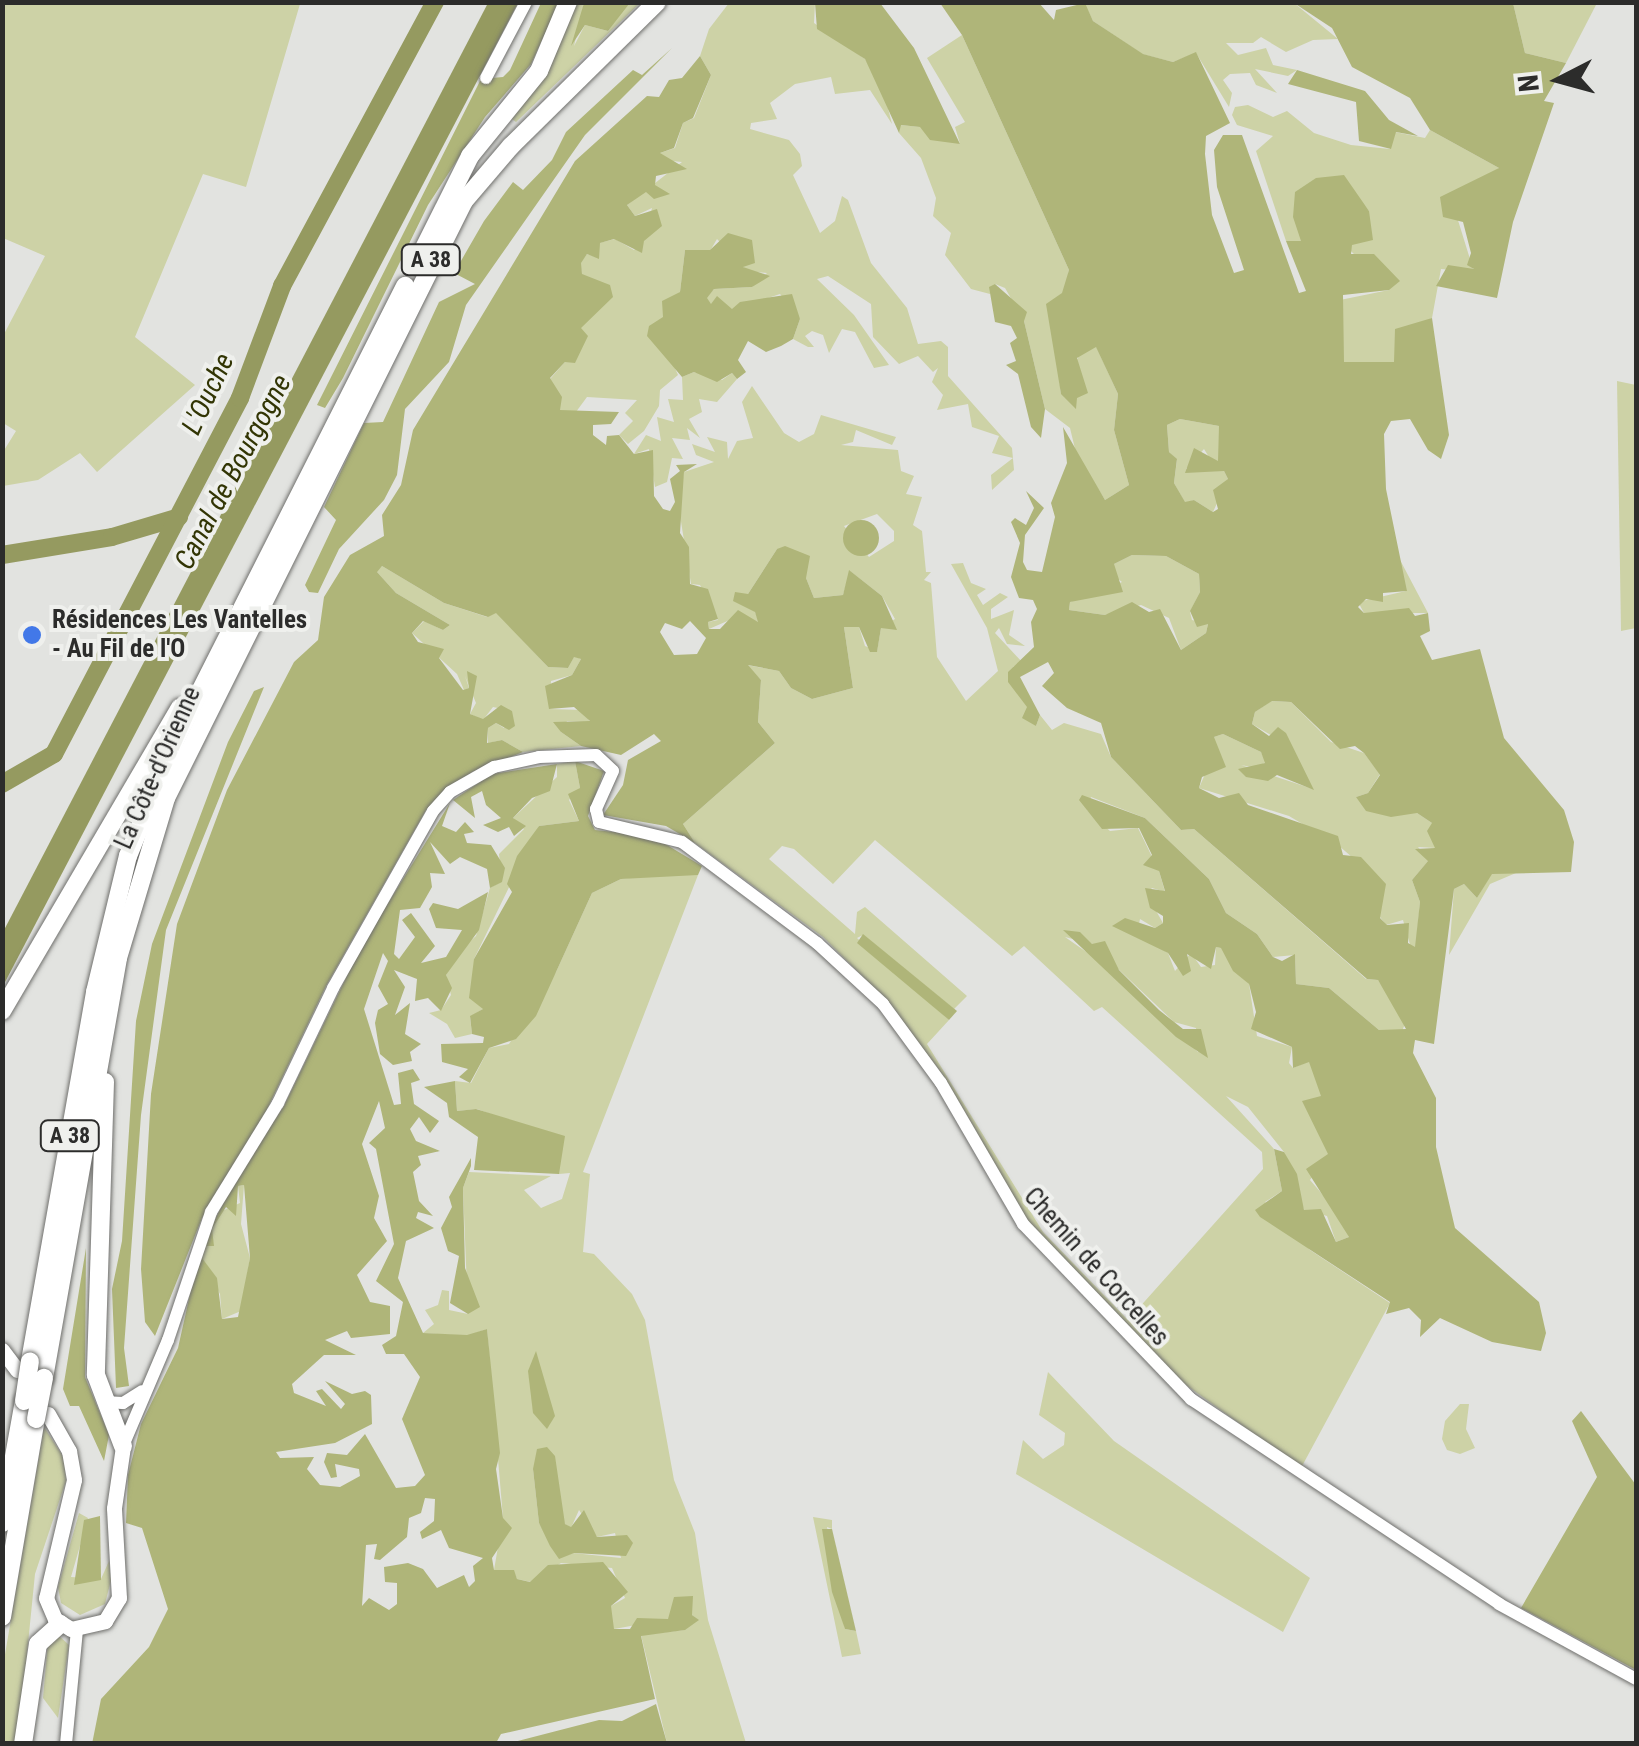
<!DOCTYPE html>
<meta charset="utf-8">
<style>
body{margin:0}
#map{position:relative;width:1639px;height:1746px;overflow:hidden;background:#e2e3e0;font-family:"Roboto Condensed",sans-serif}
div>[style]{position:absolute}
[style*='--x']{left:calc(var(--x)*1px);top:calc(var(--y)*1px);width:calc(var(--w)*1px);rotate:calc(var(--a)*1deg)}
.green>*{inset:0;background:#cdd2a6}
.forest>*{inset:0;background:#afb579}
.round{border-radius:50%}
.water>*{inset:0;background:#959a60}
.river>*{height:18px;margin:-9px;padding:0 9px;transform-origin:9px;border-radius:9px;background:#959a60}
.roads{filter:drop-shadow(0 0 2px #6f6f6c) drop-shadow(0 0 2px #6f6f6c)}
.minor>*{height:12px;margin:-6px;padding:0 6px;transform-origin:6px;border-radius:6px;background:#fff}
.major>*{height:15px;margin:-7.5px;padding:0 7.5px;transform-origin:7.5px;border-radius:7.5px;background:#fff}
.highway>*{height:18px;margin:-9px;padding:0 9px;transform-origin:9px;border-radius:9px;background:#fff}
.bridges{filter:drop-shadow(0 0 2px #6f6f6c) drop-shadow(0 0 2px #6f6f6c)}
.highway-bridge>*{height:18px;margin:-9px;padding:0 9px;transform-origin:9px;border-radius:9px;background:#fff}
.dots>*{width:28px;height:28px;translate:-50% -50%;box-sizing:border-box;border:5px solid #eff0ed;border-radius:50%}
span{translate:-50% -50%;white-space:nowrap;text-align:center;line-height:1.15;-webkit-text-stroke:8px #eff0ed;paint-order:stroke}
.shield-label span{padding:2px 8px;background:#eff0ed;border:2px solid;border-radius:8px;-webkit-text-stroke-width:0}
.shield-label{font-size:22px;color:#2c2c2b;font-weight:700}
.poi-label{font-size:25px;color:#2c2c2b;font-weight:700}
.left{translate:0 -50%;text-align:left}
.street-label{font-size:25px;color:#2c2c2b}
.water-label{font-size:28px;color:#323504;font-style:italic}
.frame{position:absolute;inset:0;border:5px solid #2c2c2b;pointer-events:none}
.north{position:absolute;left:1509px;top:30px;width:100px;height:100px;-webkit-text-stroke:8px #eff0ed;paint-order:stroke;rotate:264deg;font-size:28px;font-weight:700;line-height:40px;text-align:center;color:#2c2c2b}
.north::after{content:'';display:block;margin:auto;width:35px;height:45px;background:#2c2c2b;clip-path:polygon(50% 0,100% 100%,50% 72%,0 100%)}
</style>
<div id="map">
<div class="green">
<div style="clip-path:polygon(3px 2px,300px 4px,246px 187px,203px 174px,135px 337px,195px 385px,97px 472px,80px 453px,38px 480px,3px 486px,3px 452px,16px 431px,3px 423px,3px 336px,45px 256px,3px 238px)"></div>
<div style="clip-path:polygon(574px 3px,584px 3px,574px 46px,585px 25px,608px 31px,627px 3px,640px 3px,516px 122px,509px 117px,543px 75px)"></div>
<div style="clip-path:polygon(729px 3px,815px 3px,814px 23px,865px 59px,882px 85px,892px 124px,870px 90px,835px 94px,831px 77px,795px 84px,770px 103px,777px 119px,751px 123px,750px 129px,789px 140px,800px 154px,802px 166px,793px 175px,820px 233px,835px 221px,842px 196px,848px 200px,871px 263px,907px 308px,918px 344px,941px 341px,948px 347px,948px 376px,1012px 448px,1014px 470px,992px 490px,991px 475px,1013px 458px,992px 453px,999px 436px,972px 427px,968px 404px,937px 410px,943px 395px,932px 382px,938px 368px,933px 372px,918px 356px,899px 364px,873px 337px,871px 304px,828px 276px,817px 279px,854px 315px,889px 365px,874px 368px,855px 332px,842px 329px,829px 353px,823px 335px,812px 331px,805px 336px,814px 347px,808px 347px,793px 339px,800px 319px,780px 294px,732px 310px,711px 305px,706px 298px,714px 289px,752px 287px,767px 273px,747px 271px,717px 239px,710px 251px,685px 250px,680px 292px,657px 327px,678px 375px,660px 390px,659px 406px,644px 431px,628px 444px,619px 435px,633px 421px,625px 413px,637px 400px,587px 397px,573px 416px,560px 411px,550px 379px,579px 346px,580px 328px,602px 285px,582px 275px,580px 263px,587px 254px,599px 258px,599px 243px,615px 239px,634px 250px,644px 241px,652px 208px,635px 216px,627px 205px,682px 162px,662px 160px,660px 153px,675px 148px,683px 123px,694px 118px,711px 75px,700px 56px,709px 29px)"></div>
<div style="clip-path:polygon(1084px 3px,1294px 3px,1338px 39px,1313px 40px,1286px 52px,1261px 37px,1253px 43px,1226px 43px,1238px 55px,1266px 48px,1273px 65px,1297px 70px,1288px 76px,1255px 69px,1277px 93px,1256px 85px,1250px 73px,1230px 74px,1223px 80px,1232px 93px,1229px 107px,1196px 53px,1173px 62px,1142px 54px,1093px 21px)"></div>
<div style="clip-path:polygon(1513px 3px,1597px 3px,1566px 63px,1525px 53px)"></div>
<div style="clip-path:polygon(962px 35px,1069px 270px,1056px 352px,1061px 394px,1082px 349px,1096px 346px,1118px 394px,1114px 430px,1129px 485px,1105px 500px,1076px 453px,1070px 428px,1045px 409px,1024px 321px,1005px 288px,995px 284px,990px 294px,971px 289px,945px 255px,951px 233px,933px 216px,936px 198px,921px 158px,899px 133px,900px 125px,921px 127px,960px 144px,955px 127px,965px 122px,927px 58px)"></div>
<div style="clip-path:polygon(1248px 105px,1273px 117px,1287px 111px,1314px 133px,1351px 145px,1390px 149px,1395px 132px,1425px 138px,1430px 130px,1499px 168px,1457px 217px,1474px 272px,1441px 269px,1432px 318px,1416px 326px,1395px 362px,1343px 363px,1340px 300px,1389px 290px,1349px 249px,1369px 211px,1352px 190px,1294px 210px,1302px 242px,1286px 241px,1256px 151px,1273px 136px,1237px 125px,1232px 115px,1235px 107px)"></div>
<div style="clip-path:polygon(694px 372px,722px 380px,732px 373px,737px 379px,717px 402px,699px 399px,702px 412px,689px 419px,700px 438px,687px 428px,690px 440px,672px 438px,683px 459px,672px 458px,667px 482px,655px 487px,649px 449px,634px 454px,646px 435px,661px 441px,657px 417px,674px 422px,668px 399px,683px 400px,682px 377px)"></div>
<div style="clip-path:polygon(1617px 381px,1636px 385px,1636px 628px,1621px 631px)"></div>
<div style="clip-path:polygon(evenodd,752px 386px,784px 433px,799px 442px,814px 434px,821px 415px,896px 437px,892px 445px,856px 430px,853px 442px,841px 445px,898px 450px,901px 471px,914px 476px,906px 494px,922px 497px,913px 525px,922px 531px,926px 572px,931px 572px,924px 580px,931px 583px,937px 657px,966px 701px,998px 671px,987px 628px,951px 564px,963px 563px,971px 583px,986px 589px,977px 595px,983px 605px,1000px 593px,1008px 597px,991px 609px,991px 619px,1014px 610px,1009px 635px,1025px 646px,1007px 644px,999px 628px,995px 633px,1022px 662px,1013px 667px,1036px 726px,1040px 715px,1052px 730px,1064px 723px,1101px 734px,1111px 757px,1181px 830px,1194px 829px,1366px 979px,1378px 980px,1406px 1021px,1401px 1034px,1379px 1030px,1329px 988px,1296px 984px,1295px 955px,1273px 957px,1257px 934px,1226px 913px,1209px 879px,1145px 818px,1091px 797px,1087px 810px,1110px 831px,1138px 828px,1159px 871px,1165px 892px,1152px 888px,1147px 895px,1163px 923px,1155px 928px,1140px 919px,1137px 934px,1168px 953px,1175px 971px,1191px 953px,1201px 967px,1215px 965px,1216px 947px,1222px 948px,1249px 984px,1257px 1036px,1292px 1047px,1289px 1063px,1293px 1068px,1309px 1061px,1322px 1088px,1329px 1154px,1310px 1180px,1341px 1216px,1349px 1237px,1336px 1242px,1327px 1216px,1304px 1210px,1284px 1152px,1248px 1107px,1226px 1096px,1274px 1149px,1282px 1191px,1265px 1202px,1310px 1250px,1390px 1303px,1301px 1468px,1179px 1380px,1027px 1222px,937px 1067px,885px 999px,823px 937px,695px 843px,683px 824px,775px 743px,758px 722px,761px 680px,747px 665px,779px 671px,791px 688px,812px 699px,853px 688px,844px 627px,859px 627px,865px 646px,877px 651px,881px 628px,895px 619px,882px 596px,850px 571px,843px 595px,814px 598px,806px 578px,777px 549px,748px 594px,759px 622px,732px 619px,709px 629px,708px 622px,718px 620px,700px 585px,691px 584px,678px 503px,684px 472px,714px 462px,696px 455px,692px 444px,715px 452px,707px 437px,727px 442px,728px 459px,737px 441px,753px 438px,742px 402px,752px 386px,877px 514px,894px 531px,894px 541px,869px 557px,844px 526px,877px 514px,752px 386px,875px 840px,1012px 956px,1024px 946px,1094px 1011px,1102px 1007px,1262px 1152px,1263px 1169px,1128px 1320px,1043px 1232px,927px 1044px,949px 1020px,857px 938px,863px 935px,954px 1009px,967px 996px,865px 907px,857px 912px,855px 934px,769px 859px,782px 846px,794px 849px,833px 884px,875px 840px,752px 386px,1065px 937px,1092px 944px,1174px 1022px,1196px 1028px,1198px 1052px,1115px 972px,1065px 937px)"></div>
<div style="clip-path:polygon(1180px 419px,1219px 426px,1219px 461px,1212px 462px,1204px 449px,1186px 469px,1224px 471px,1228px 479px,1213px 512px,1194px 500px,1185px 503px,1174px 483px,1177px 460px,1169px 452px,1167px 425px)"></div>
<div style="clip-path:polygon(1132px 555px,1166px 556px,1199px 574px,1200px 592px,1190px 612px,1192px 620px,1208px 624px,1206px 633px,1181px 650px,1169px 618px,1141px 605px,1105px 615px,1069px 610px,1070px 602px,1122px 582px,1113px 575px,1114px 564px)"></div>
<div style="clip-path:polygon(1399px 558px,1428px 613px,1364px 613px,1358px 602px,1406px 591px)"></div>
<div style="clip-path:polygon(382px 566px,444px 603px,487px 617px,496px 612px,548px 667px,568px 668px,574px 656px,581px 659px,572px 675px,551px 681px,549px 709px,583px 710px,590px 722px,567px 721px,561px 732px,581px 746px,523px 752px,502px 740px,488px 743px,488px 728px,496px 723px,504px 728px,512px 711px,493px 707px,483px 720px,470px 714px,476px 703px,465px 676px,469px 688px,464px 690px,457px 674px,412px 633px,424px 621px,443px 630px,450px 625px,396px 593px,376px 571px)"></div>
<div style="clip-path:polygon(1271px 701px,1291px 702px,1331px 742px,1364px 753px,1380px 774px,1368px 793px,1356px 797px,1417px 813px,1432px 823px,1436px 848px,1418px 847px,1429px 860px,1412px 880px,1420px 902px,1416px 947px,1411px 948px,1403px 920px,1386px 925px,1380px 917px,1374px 876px,1338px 845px,1289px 816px,1199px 788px,1215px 751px,1214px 737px,1223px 734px,1261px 752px,1266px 762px,1256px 768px,1241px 765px,1313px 789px,1286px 744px,1252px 724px,1255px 712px)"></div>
<div style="clip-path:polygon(575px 761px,580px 788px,569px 800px,579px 821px,539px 826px,474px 959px,483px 1009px,470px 1017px,472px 1034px,455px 1038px,447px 1024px,429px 1013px,441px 1010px,451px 995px,446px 975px,457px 953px,476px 936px,490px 888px,502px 881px,499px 854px,524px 829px,513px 818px,557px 777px,557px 764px)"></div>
<div style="clip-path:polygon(1523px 870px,1490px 884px,1449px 955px,1454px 889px,1464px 884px,1477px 898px,1491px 874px)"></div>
<div style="clip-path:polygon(evenodd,685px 871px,698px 875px,583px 1172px,590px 1174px,583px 1252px,594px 1254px,632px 1294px,645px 1320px,674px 1480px,695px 1533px,708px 1620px,746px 1743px,667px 1743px,641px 1635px,684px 1630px,698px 1620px,692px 1615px,614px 1629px,608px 1619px,611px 1606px,625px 1598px,612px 1568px,561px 1563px,531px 1582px,517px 1579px,513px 1570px,494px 1570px,503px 1518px,487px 1329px,467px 1336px,423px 1333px,434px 1324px,425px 1310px,438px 1305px,442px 1290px,449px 1291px,449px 1310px,468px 1314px,463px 1188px,469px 1172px,551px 1176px,524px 1190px,541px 1208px,562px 1199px,570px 1173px,559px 1174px,559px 1155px,513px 1122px,477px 1109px,457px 1111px,455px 1081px,471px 1083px,489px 1048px,509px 1044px,556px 972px,592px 893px,621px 879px,685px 871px,533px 1469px,565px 1524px,571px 1528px,579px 1510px,597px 1537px,615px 1533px,621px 1558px,573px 1553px,559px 1558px,539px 1523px,533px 1469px)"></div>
<div style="clip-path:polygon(244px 1185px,241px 1224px,250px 1258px,241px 1311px,222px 1319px,220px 1294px,199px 1254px,222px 1211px,240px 1203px,238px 1186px)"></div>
<div style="clip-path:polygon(1048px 1372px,1114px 1441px,1310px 1578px,1283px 1632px,1016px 1474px,1023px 1440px,1043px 1459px,1064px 1445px,1065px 1433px,1039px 1415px)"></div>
<div style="clip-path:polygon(1460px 1404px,1469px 1404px,1466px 1429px,1475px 1448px,1460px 1454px,1447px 1450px,1442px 1439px,1445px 1421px)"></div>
<div style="clip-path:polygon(44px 1427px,64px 1458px,66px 1481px,35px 1574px,18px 1743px,3px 1744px,3px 1666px)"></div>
<div style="clip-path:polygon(79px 1513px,88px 1518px,71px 1577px,101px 1579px,109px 1561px,111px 1580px,105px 1604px,80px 1615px,61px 1603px,58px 1587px)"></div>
<div style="clip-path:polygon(813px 1517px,832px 1520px,832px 1529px,827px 1527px,845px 1629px,856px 1631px,861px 1654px,842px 1657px)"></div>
<div style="clip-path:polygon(57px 1634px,69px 1645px,58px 1718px,43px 1698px,48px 1641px)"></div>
</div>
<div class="forest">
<div style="clip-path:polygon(541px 3px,559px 3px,531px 64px,485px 117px,428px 205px,343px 378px,325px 408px,317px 405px,481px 79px,503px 77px,510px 70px)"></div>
<div style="clip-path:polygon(584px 3px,629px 4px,608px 31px,585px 25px,571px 46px)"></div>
<div style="clip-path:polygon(815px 3px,880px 3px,914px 48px,960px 144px,930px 140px,920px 127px,901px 125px,899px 133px,865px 59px,817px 29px)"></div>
<div style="clip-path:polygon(evenodd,940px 3px,1039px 3px,1054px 20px,1056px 10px,1085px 3px,1093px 21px,1143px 54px,1173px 62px,1196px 52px,1230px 123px,1206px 136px,1205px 154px,1212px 215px,1234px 273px,1244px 270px,1217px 187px,1214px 150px,1223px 135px,1242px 135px,1299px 293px,1306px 291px,1286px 241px,1301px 241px,1293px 217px,1295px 192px,1316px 178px,1344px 175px,1369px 211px,1373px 240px,1352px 245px,1351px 254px,1374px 254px,1400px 281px,1389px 290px,1343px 295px,1344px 362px,1394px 362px,1395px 329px,1432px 318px,1449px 435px,1441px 459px,1428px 450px,1410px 419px,1391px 421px,1384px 434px,1386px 489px,1407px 591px,1383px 593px,1383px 602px,1366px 599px,1358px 607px,1364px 613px,1409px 608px,1415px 616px,1428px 613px,1430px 631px,1420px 636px,1432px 660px,1480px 649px,1504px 738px,1564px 810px,1574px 842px,1571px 872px,1492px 874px,1477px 898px,1464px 884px,1454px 889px,1434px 1044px,1415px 1040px,1413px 1053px,1436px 1098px,1436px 1147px,1455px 1228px,1539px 1302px,1546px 1333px,1541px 1351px,1492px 1342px,1440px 1318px,1420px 1337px,1421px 1320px,1409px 1308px,1386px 1314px,1390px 1302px,1260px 1217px,1255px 1210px,1282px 1191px,1274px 1149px,1284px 1152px,1297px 1174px,1304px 1210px,1321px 1209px,1336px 1242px,1349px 1237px,1306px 1169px,1328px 1154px,1302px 1101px,1321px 1096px,1309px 1062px,1293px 1068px,1292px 1047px,1251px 1029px,1256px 1012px,1249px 984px,1233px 971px,1221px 948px,1216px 947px,1211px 969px,1187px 954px,1191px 971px,1183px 976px,1168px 953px,1112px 926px,1125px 918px,1155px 928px,1163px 923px,1163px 916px,1150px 908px,1145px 888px,1165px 891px,1159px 871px,1143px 865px,1152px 855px,1139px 828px,1102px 829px,1079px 800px,1082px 795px,1145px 818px,1209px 879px,1226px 913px,1257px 934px,1273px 957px,1282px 961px,1295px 954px,1296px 984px,1329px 988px,1379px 1030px,1406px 1029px,1378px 980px,1367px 979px,1194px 829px,1181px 830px,1111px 757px,1101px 723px,1067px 708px,1042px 686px,1054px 673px,1048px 662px,1020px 677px,1040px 715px,1036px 726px,1022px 718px,1027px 707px,1008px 682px,1008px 672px,1034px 647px,1031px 622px,1037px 609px,1033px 600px,1019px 598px,1011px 577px,1020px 543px,1011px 522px,1015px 518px,1026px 525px,1034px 508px,1026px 491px,1044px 508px,1025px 535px,1023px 562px,1027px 570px,1042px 572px,1055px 517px,1051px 503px,1067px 463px,1063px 427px,1105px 500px,1129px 485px,1114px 430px,1118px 394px,1096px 347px,1077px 358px,1088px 393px,1077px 398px,1076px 409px,1061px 394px,1046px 304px,1062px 293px,1069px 270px,962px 35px,940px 3px,1180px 419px,1219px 426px,1218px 461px,1194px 448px,1185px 473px,1224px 471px,1228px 479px,1213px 490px,1218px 509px,1213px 512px,1194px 500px,1185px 502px,1174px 483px,1177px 459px,1169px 452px,1167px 425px,1180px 419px,940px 3px,1132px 555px,1166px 556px,1199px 574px,1200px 592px,1190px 611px,1197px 627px,1208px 624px,1206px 633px,1181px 650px,1160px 609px,1149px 612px,1132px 602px,1105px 615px,1069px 610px,1070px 602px,1123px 592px,1114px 564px,1132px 555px,940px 3px,1272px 701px,1291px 702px,1340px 749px,1355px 746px,1364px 753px,1380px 775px,1368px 793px,1356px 797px,1366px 811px,1391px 817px,1417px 813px,1432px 823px,1427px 831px,1435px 848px,1415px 849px,1428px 861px,1412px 880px,1420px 902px,1415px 947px,1408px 943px,1409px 923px,1387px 925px,1380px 918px,1386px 884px,1361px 857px,1343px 855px,1338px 836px,1248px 805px,1239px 793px,1219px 798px,1199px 788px,1202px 777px,1226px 767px,1214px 737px,1223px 734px,1261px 752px,1265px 763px,1238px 769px,1246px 777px,1268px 781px,1277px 775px,1314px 790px,1286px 733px,1278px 727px,1269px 736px,1252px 724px,1255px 712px,1272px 701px)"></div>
<div style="clip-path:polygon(1294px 3px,1513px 3px,1525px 53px,1566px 63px,1544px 101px,1554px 103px,1513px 222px,1497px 298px,1436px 286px,1448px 265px,1474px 269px,1467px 265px,1471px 253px,1463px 222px,1443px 217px,1440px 197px,1499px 168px,1430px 130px,1410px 98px,1352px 67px,1332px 28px)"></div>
<div style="clip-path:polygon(672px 48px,585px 135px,466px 305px,449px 362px,405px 409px,397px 475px,384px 500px,339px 549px,318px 593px,309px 592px,305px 585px,336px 520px,324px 507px,364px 423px,383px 422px,439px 302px,475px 284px,454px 273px,484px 221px,513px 182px,523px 190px,552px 160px,566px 132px,633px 70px,642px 75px)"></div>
<div style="clip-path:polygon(evenodd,700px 56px,711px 75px,693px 118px,683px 123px,674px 148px,660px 153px,687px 169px,656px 176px,655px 185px,670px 194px,654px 199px,646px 192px,627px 205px,635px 216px,657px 209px,662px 226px,644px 241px,642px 253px,614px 239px,600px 243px,599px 259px,587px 254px,581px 263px,582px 274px,610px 285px,613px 297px,581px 328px,588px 336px,575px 363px,565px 362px,550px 378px,562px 397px,560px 410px,619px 412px,611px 424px,593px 425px,593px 435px,606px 445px,607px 436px,619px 435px,634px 454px,653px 450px,654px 496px,663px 509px,670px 511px,675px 502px,670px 479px,680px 471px,676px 465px,697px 464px,684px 472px,680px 533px,689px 547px,690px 584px,708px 589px,718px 619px,708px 622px,709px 629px,720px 629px,738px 610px,758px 622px,755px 612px,733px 601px,735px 592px,748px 594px,777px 549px,785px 546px,810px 556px,806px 578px,814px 598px,843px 595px,849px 570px,882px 596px,897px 630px,881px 628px,877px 652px,870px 652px,859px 627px,844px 627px,853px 688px,812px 699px,791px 688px,779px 671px,748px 665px,761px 680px,758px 722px,775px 743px,683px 824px,695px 843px,666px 826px,603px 815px,623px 785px,628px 760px,661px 741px,654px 734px,621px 755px,581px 746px,561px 732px,553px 722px,590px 721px,574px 707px,549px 709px,545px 686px,572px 675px,581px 659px,574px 657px,568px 668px,548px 667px,496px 613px,488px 617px,444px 603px,382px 566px,377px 572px,396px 593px,450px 625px,443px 630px,423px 621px,412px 633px,418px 642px,444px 649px,439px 658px,463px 690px,469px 688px,467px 671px,477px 676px,470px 714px,483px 719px,501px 705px,512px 711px,515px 726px,509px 730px,496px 723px,488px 728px,487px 743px,502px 740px,523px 752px,472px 772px,426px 810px,326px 986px,260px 1124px,202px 1218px,155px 1336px,145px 1322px,141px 1269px,151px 1094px,177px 924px,227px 790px,294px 662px,318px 640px,324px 597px,350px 555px,384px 536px,382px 515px,401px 485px,413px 430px,575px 161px,647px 96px,659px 97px,669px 80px,682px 78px,700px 56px,690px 621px,706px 638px,697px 654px,674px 655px,660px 632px,665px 623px,682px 629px,690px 621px)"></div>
<div style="clip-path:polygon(1297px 70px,1365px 91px,1389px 120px,1418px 136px,1396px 132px,1391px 149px,1359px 141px,1356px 102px,1288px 84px)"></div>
<div style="clip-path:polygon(728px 233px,752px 240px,755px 263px,743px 267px,770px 276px,752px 287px,714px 289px,707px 298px,711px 304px,717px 296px,732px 309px,740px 302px,792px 294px,800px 319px,793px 339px,781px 346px,766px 352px,748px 341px,738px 360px,746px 372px,737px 379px,732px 373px,717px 382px,694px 372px,682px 377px,647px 336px,649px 326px,663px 317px,662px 301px,680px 292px,685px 250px,710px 250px)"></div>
<div style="clip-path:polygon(995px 284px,1027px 312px,1024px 321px,1045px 409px,1041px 438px,1031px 427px,1018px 374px,1006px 365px,1016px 361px,1010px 343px,1017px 338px,1011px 326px,995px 322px,989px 287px)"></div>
<div class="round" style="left:843px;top:520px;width:36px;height:36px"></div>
<div style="clip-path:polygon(264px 687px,166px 930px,141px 1115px,124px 1348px,129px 1386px,116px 1388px,112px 1289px,122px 1241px,136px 1021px,152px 944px,228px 742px,254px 691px)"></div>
<div style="clip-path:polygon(575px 761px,604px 771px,588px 816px,595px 830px,652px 836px,702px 866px,698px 875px,621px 879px,592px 893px,536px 1016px,516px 1039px,489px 1048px,470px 1083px,459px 1077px,468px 1069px,442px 1062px,441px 1044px,483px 1043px,484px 1037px,472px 1034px,470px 1016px,483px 1009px,469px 998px,474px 959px,512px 892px,507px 884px,517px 856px,539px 826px,579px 821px,568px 794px,580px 788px)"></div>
<div style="clip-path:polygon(557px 764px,550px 791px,532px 798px,513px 818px,526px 826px,514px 836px,509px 827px,498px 832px,483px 825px,501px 818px,486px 805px,482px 791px,471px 797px,475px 818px,453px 800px,492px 774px)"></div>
<div style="clip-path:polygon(evenodd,450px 803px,442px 826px,456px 832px,465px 822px,474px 832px,464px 834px,467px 843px,491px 845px,505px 868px,502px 882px,490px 888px,487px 869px,460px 857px,450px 864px,430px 842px,445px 874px,430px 873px,432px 887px,420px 908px,400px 910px,394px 954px,399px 959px,415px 937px,402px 920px,411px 913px,435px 946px,421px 963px,446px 957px,462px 930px,436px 928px,429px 909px,433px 903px,458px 909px,488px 892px,479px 930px,446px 975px,452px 988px,441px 1011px,428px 998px,415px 1001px,417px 979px,394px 970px,405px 987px,395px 1015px,410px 1003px,405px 1034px,421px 1044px,410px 1052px,412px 1061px,393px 1065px,380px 1054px,375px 1023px,378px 1010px,388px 1004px,378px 986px,388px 961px,383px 953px,364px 1009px,394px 1105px,401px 1104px,398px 1073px,413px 1069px,420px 1080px,411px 1083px,414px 1104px,439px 1121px,430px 1133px,419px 1117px,410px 1129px,416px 1141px,440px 1151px,418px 1156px,421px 1165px,413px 1172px,419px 1201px,433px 1216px,418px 1212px,416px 1218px,434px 1228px,406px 1241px,398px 1278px,423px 1333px,467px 1335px,487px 1329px,500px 1453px,496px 1469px,503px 1518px,512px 1528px,492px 1558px,494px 1570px,514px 1570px,517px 1579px,530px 1582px,548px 1565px,603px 1562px,628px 1592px,611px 1606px,614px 1629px,630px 1629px,637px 1618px,668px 1619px,674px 1597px,693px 1596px,692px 1615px,699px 1620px,685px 1630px,641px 1636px,655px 1699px,501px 1734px,496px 1743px,92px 1744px,101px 1699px,149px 1647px,168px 1609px,142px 1528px,126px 1523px,128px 1475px,141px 1424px,178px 1348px,199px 1254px,217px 1278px,222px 1319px,238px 1317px,250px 1258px,244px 1185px,238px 1186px,236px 1216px,226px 1207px,212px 1229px,214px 1246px,202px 1246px,236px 1177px,284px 1106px,361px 947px,450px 803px,379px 1101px,385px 1128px,369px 1143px,376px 1149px,394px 1244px,376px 1281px,403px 1302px,396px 1336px,382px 1345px,386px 1354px,404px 1354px,420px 1377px,402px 1419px,425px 1475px,415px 1486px,396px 1488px,365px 1434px,347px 1455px,327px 1453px,324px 1462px,331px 1478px,337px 1477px,335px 1464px,359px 1469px,360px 1476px,340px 1487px,320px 1485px,307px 1469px,314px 1457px,280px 1458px,276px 1452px,335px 1443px,372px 1424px,371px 1395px,365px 1391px,352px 1394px,325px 1381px,345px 1404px,341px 1409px,322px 1389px,316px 1391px,326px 1406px,294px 1393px,292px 1384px,324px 1355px,356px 1355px,325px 1340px,347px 1331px,351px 1338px,390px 1334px,390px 1306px,370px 1302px,357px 1275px,387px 1241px,374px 1218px,379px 1196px,362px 1144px,379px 1101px,450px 803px,425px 1498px,435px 1499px,434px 1521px,420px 1532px,422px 1539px,441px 1530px,449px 1548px,483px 1558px,473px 1566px,475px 1581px,469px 1587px,464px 1575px,437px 1588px,423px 1569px,408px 1563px,384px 1567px,385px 1582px,397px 1583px,397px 1604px,389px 1610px,369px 1598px,362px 1606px,366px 1545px,377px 1544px,374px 1559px,380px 1560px,407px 1537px,409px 1518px,421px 1513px,425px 1498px)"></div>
<div style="clip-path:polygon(1063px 930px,1080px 932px,1092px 944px,1105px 941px,1119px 970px,1159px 1010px,1183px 1029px,1201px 1029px,1208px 1058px,1176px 1037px)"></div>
<div style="clip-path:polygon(863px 934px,957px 1011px,949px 1020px,857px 943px)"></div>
<div style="clip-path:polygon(455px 1081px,457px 1111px,476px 1109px,565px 1136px,559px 1174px,474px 1170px,478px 1137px,449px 1117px,447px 1103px,424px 1087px)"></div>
<div style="clip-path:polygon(471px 1158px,471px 1166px,463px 1188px,465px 1268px,480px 1307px,468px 1314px,450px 1303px,459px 1256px,448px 1251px,441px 1228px,452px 1207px,449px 1197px)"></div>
<div style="clip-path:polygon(86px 1248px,85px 1377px,109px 1435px,104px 1461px,79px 1406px,70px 1406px,63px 1389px)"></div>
<div style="clip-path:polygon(536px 1351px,555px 1416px,547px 1429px,533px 1413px,528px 1371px)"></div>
<div style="clip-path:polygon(1581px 1411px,1636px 1485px,1636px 1670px,1521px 1608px,1597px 1477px,1572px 1421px)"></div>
<div style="clip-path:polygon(547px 1447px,555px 1456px,565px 1524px,571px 1527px,584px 1510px,597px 1537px,627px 1535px,633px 1543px,626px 1556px,574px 1553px,559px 1559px,550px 1546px,539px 1523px,533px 1469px,537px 1449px)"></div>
<div style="clip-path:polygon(100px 1516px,101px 1580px,74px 1585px,84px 1520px)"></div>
<div style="clip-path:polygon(822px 1529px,832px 1529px,856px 1631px,845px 1629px,832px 1592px)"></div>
<div style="clip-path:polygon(656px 1704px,667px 1743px,510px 1743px,599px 1720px,622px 1721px)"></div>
</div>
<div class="water">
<div style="clip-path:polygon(488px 3px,518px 3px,3px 986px,3px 932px)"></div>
</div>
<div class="river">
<div style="--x:2;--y:555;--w:111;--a:-9.3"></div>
<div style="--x:112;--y:537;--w:70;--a:-16.6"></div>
<div style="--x:2;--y:784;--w:60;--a:-30"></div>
<div style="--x:54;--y:754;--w:402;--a:-62.4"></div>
<div style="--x:240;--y:398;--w:120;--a:-69.4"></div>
<div style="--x:282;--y:286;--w:323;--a:-61.7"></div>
</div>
<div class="roads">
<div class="minor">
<div style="--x:486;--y:78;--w:86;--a:-62.2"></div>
<div style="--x:104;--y:1402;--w:19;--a:3"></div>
<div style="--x:123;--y:1403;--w:22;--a:-32"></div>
<div style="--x:123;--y:1446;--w:115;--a:-67"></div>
<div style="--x:168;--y:1340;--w:135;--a:-71.4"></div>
<div style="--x:211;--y:1212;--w:128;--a:-58.4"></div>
<div style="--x:278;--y:1103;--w:127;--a:-64.4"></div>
<div style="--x:333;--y:988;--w:203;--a:-60.5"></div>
<div style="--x:433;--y:811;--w:25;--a:-48"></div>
<div style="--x:450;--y:792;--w:51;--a:-29.6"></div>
<div style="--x:494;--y:767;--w:46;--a:-12.5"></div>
<div style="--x:539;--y:757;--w:57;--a:-2"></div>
<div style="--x:596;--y:755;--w:23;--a:43"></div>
<div style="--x:613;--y:771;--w:42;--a:114.1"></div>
<div style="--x:596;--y:809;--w:13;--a:77"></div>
<div style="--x:599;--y:822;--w:85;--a:13.5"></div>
<div style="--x:682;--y:842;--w:169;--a:36.8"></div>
<div style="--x:817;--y:943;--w:90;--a:42.7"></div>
<div style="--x:883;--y:1004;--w:98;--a:53.7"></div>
<div style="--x:941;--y:1083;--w:163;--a:59.8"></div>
<div style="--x:1023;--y:1224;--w:243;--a:46.2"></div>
<div style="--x:1191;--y:1399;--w:370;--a:33.6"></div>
<div style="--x:1499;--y:1604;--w:156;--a:28.7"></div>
<div style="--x:66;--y:1744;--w:115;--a:-84.5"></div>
</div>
<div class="major">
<div style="--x:2;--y:1350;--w:25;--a:53"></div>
<div style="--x:48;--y:1414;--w:43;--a:60.4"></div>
<div style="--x:69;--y:1451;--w:29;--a:80"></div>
<div style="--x:74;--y:1480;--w:121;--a:103.3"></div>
<div style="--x:46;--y:1598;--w:23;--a:67"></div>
<div style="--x:55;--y:1619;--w:19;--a:32"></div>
<div style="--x:71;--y:1629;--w:35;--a:-13"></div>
<div style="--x:105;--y:1621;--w:27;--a:-59"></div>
<div style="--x:119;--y:1598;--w:90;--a:-93.2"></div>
<div style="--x:114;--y:1508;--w:63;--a:-81.7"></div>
</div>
<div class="highway">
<div style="--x:419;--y:258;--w:114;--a:-63.4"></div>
<div style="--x:470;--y:156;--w:109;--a:-50.9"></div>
<div style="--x:539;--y:71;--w:75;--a:-67.2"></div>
<div style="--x:2;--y:1011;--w:352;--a:-59.6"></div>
<div style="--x:105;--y:1082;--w:293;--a:91.8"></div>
<div style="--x:96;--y:1375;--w:76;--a:69.2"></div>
<div style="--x:30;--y:1361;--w:375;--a:-80"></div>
<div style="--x:95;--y:992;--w:140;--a:-76.4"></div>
<div style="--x:128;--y:856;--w:124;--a:-67.8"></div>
<div style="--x:175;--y:741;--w:510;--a:-63.18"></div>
<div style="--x:44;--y:1378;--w:426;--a:-80"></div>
<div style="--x:118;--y:958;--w:167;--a:-73.3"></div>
<div style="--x:166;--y:798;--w:667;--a:-63.47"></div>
<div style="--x:464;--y:201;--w:72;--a:-49.5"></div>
<div style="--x:511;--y:146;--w:205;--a:-44.6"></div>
<div style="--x:2;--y:1523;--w:124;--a:-79.8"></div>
<div style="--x:2;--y:1617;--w:201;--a:-80.3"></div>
<div style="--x:23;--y:1744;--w:101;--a:-81.5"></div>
<div style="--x:38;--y:1644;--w:30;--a:-42"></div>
</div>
</div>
<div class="bridges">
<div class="highway-bridge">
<div style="--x:24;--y:1401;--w:40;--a:-81.5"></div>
<div style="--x:36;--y:1419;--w:42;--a:-79"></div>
</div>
</div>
<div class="dots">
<div style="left:32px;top:635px;background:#4278e8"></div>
</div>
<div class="shield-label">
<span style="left:431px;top:260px">A 38</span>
<span style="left:70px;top:1136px">A 38</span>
</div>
<div class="poi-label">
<span class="left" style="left:52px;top:635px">Résidences Les Vantelles<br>- Au Fil de l'O</span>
</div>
<div class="street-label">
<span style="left:158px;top:768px;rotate:-66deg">La Côte-d'Orienne</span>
<span style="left:1096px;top:1267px;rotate:48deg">Chemin de Corcelles</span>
</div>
<div class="water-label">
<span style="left:208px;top:394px;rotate:-65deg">L'Ouche</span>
<span style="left:233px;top:472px;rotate:-62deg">Canal de Bourgogne</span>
</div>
<div class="frame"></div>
<div class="north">N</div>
</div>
